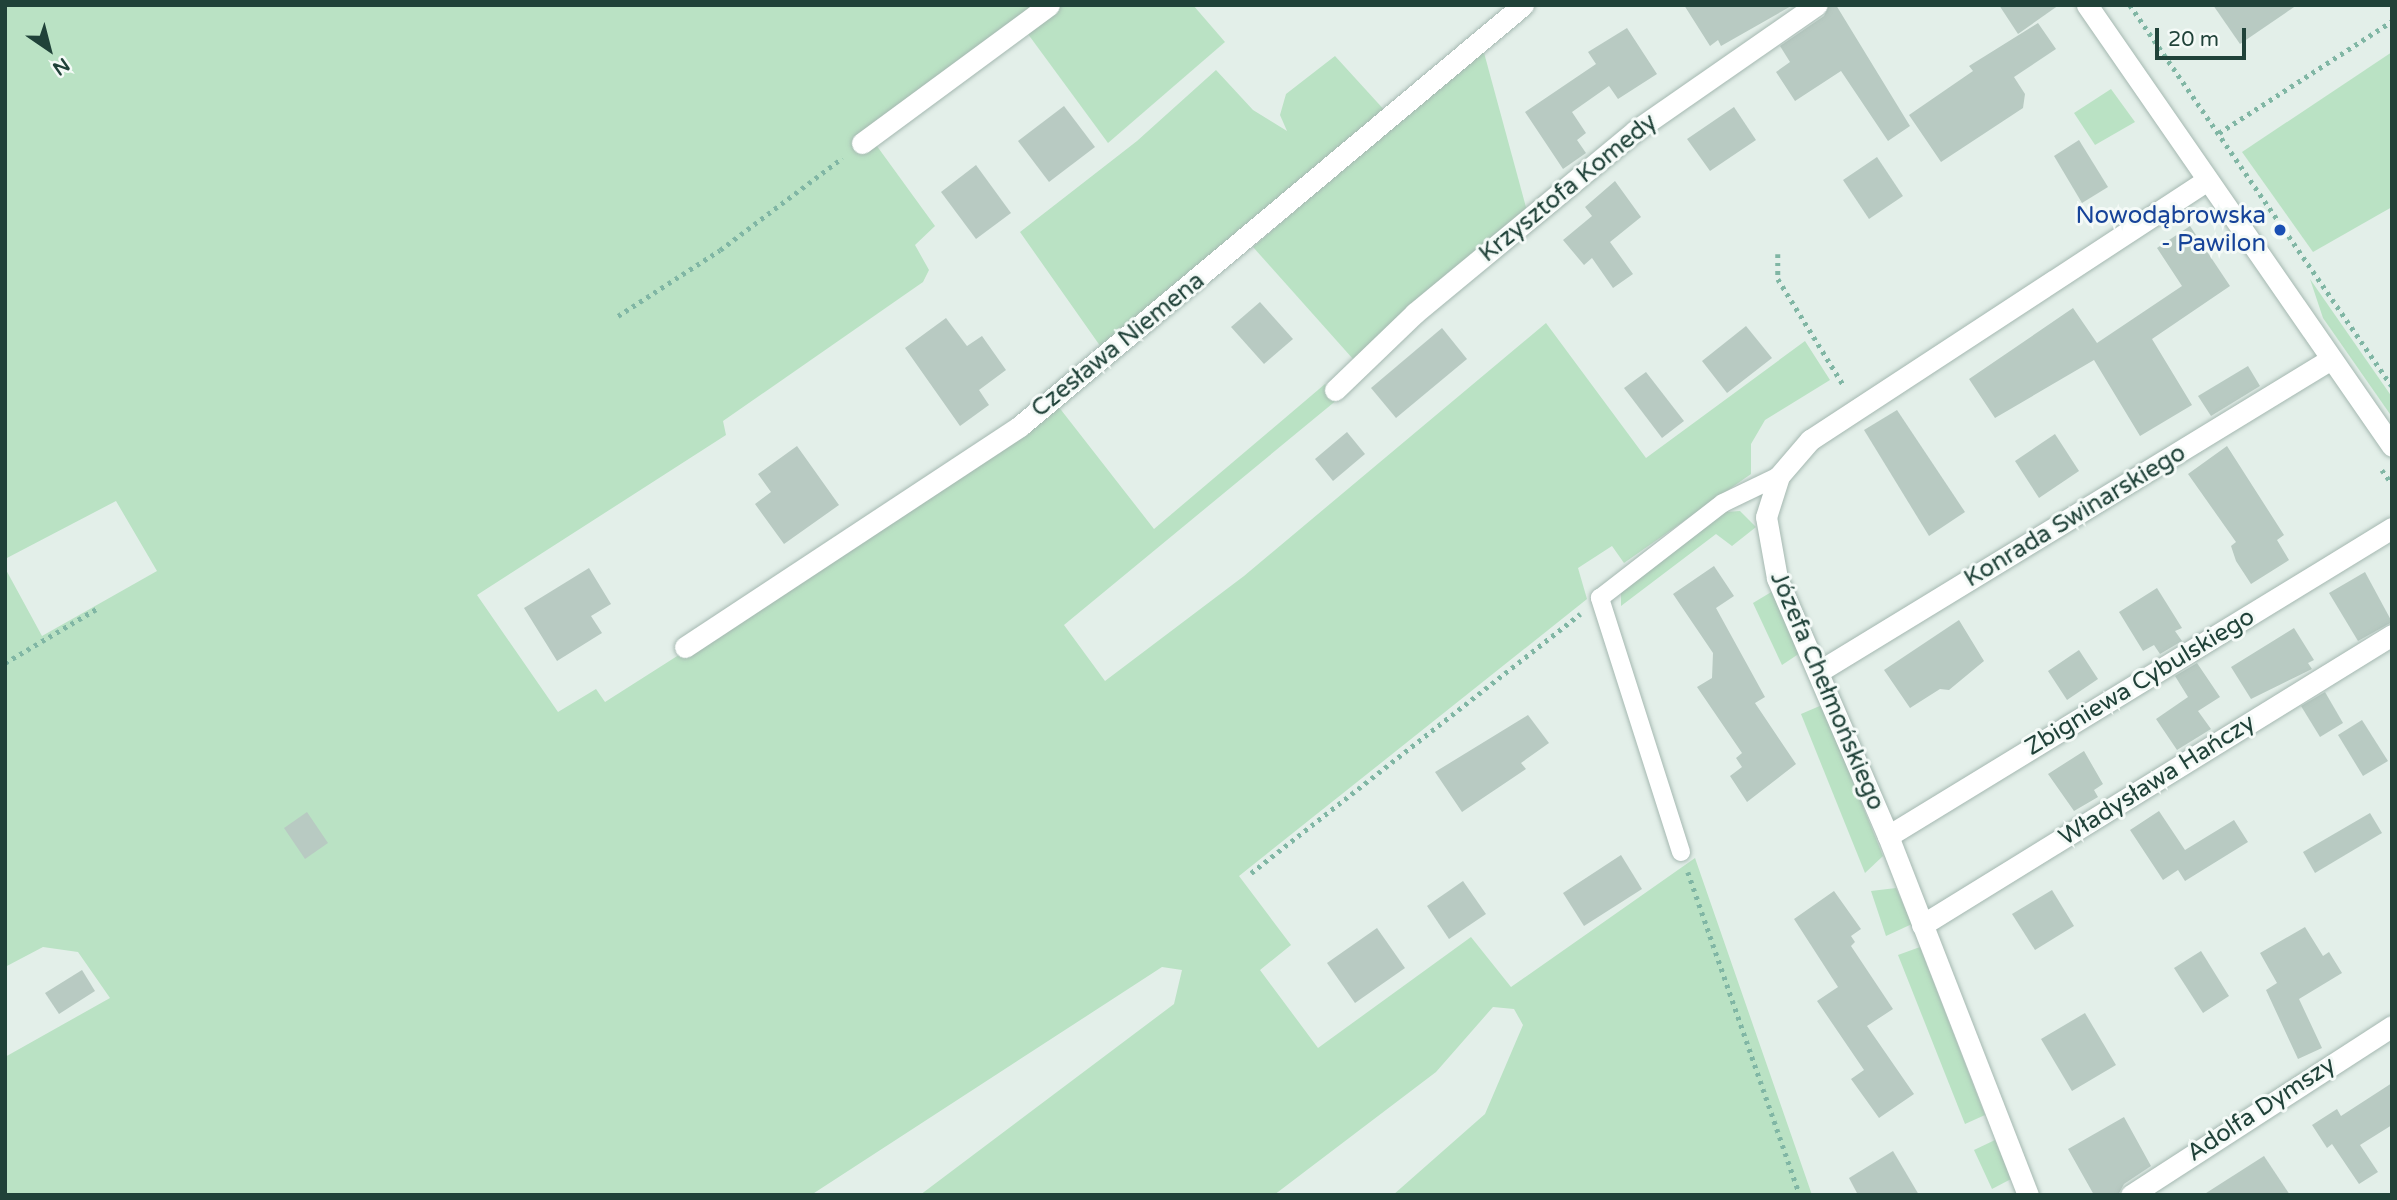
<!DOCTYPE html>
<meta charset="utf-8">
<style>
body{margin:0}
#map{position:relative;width:2397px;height:1200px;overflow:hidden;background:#e3efe9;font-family:"Varela Round",sans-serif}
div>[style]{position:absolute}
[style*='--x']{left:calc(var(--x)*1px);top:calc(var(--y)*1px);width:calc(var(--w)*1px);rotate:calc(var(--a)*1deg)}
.green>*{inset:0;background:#bae2c4}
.building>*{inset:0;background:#b8cac2}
.path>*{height:4.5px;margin-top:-2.25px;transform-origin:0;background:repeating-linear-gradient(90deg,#80b6a4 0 3.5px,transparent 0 8.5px)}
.roads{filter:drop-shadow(0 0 2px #a5b8b1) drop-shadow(0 0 2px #a5b8b1)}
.service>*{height:18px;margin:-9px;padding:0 9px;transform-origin:9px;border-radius:9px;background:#fff}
.minor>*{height:21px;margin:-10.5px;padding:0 10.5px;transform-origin:10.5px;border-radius:10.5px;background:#fff}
.tertiary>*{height:21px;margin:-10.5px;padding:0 10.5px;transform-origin:10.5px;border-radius:10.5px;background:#fff}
.dots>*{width:19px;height:19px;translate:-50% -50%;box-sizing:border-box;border:4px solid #f4faf7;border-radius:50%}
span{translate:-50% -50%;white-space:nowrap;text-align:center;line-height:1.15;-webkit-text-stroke:6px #f4faf7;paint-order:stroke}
.street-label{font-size:24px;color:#204239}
.transit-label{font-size:24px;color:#164399}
.right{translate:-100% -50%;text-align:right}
.frame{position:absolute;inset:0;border:7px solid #204239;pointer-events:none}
.north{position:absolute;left:14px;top:14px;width:70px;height:70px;-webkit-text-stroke:5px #f4faf7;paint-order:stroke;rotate:145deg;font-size:19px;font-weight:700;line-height:28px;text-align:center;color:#204239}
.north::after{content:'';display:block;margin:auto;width:24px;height:32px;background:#204239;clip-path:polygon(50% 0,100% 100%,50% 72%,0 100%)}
.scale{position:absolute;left:2155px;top:28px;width:91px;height:32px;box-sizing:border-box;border:4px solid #204239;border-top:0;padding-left:9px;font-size:21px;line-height:24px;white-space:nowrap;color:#204239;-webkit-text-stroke:5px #f4faf7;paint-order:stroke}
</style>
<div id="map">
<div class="green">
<div style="clip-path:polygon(5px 5px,1039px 5px,874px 142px,935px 226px,915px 245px,929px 270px,923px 282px,723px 421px,726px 435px,477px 595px,558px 712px,596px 689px,605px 702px,993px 455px,1058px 406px,1154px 529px,1325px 384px,1338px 399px,1064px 625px,1105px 681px,1244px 576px,1546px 323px,1646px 458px,1805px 341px,1830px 380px,1765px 420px,1751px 444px,1751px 474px,1624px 563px,1612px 546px,1578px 568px,1587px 599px,1239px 876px,1291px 945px,1260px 970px,1318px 1048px,1471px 937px,1511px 987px,1695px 858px,1812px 1195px,1393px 1195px,1485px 1114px,1523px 1025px,1514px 1009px,1493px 1007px,1436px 1072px,1274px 1195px,920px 1195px,1174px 1004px,1182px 970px,1162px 967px,811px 1195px,5px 1195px,5px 1057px,110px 998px,78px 952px,43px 947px,5px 967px,5px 568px,42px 636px,157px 571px,116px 501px,5px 559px)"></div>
<div style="clip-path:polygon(1058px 5px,1193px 5px,1225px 42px,1108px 143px,1025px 30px)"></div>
<div style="clip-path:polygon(1483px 49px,1527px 211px,1353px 359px,1253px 247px)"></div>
<div style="clip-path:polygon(2392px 52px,2392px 207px,2313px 252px,2242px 152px)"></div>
<div style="clip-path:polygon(1335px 56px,1387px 113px,1103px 350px,1020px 232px,1137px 141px,1216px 70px,1253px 110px,1287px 131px,1280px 115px,1286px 94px)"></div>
<div style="clip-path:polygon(2111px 89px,2135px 122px,2095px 145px,2074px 113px)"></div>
<div style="clip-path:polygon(2310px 279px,2392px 397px,2392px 417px,2323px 318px)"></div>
<div style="clip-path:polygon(1740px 511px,1756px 527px,1732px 546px,1716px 534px,1621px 606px,1621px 593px,1726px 512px)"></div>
<div style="clip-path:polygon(1773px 591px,1800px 653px,1782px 665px,1753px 603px)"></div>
<div style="clip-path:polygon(1822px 705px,1883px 856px,1865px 873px,1801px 714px)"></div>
<div style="clip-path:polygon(1896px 888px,1912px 924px,1886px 936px,1871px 891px)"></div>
<div style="clip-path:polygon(1920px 947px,1985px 1115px,1965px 1124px,1898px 955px)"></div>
<div style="clip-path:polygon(1995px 1140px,2011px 1179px,1992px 1189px,1974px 1150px)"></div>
</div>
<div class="building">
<div style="clip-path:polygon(1684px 5px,1793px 5px,1721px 46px,1718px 40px,1710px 46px)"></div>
<div style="clip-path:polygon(1829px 5px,1836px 5px,1910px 126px,1888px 141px,1841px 71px,1795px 101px,1776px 72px,1790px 62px,1780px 46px,1824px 16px)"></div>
<div style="clip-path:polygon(1999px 5px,2059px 5px,2018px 34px)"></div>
<div style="clip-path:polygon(2213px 5px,2297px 5px,2240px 44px)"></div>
<div style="clip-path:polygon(2038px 23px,2056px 49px,2014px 77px,2025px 94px,2023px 108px,1941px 162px,1909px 115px,1973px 71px,1969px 66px)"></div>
<div style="clip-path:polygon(1627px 28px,1657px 74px,1618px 99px,1609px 86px,1572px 112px,1586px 133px,1577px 140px,1586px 153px,1563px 169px,1525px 112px,1596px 64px,1588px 52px)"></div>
<div style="clip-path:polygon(1064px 106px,1095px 147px,1049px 182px,1018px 141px)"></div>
<div style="clip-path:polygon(1734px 107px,1756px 140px,1710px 171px,1687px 139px)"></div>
<div style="clip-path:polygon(2079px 140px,2108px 187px,2082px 203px,2054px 156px)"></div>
<div style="clip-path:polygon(1877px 157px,1903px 196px,1869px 219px,1843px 180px)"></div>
<div style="clip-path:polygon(976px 165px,1011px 213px,976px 239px,941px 192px)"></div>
<div style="clip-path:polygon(1615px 181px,1641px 217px,1610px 242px,1633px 274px,1613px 288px,1592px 258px,1584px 265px,1563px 240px,1592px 216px,1585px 207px)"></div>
<div style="clip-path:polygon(2190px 226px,2230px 286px,2152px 339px,2192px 405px,2140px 436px,2094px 360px,1995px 418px,1969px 379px,2073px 308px,2097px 343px,2182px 286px,2157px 248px)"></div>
<div style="clip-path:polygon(1260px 302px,1293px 339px,1264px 364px,1231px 327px)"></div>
<div style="clip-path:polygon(946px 318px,967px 346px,982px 336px,1006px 370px,979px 390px,989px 405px,960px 426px,905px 348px)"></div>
<div style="clip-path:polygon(1746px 326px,1772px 358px,1727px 393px,1702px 361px)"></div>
<div style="clip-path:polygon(1442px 328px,1467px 359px,1396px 418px,1371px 388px)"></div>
<div style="clip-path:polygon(2248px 366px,2260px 386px,2211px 416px,2198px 396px)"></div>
<div style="clip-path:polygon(1646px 372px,1684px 421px,1662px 438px,1624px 388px)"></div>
<div style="clip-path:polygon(1897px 410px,1965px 512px,1929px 536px,1864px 430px)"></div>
<div style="clip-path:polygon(1347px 432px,1365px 454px,1333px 481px,1315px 459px)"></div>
<div style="clip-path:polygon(2055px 434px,2079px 471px,2039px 498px,2015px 461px)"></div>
<div style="clip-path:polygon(797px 446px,839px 505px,784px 544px,755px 504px,771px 492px,758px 474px)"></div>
<div style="clip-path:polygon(2227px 446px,2284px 535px,2277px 540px,2289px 560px,2251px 584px,2236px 561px,2231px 546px,2236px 542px,2188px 474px)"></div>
<div style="clip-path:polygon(1714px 566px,1734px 596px,1716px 608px,1765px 697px,1755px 703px,1796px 764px,1747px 802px,1730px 776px,1742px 767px,1736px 758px,1742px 753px,1697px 687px,1712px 678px,1713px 653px,1673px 594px)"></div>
<div style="clip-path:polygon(589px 568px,611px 604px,591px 616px,602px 633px,557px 661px,524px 608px)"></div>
<div style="clip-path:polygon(2365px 572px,2392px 622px,2358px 641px,2329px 593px)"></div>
<div style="clip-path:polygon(2157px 588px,2182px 628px,2175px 631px,2182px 641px,2160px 654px,2154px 645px,2143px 651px,2119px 612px)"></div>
<div style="clip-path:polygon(1959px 620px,1984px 661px,1949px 690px,1940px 689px,1910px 708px,1884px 670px)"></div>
<div style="clip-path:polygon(2294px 628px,2314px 660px,2308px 663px,2312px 669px,2251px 699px,2231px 667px)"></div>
<div style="clip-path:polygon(2079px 650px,2098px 679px,2067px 700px,2048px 671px)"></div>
<div style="clip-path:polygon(2197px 663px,2220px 697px,2198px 711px,2211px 729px,2177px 750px,2156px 719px,2188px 697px,2175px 676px)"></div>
<div style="clip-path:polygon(2325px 692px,2343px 723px,2320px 737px,2301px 706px)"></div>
<div style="clip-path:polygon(1528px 715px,1549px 743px,1521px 763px,1526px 769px,1462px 812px,1435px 772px)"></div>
<div style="clip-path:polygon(2362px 720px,2388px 761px,2363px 776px,2338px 735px)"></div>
<div style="clip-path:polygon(2084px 751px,2103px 784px,2094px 790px,2098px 797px,2074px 811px,2048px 774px)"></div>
<div style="clip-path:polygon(2159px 811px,2185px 850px,2234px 820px,2248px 842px,2185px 881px,2178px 870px,2163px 880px,2130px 830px)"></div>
<div style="clip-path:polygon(307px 812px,328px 843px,305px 859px,284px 828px)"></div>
<div style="clip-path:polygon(2370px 813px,2382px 833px,2315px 873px,2303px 852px)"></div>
<div style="clip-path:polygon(1621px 855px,1642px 889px,1584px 926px,1563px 893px)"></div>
<div style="clip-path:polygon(1463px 881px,1486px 914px,1449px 939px,1427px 906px)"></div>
<div style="clip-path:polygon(2052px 890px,2074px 926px,2035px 950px,2012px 914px)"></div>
<div style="clip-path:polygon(1834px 891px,1861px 929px,1851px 936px,1855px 942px,1851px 946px,1893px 1009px,1867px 1026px,1914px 1094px,1879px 1118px,1851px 1079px,1864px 1070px,1817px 1001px,1838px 987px,1794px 919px)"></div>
<div style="clip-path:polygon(2305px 927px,2323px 956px,2329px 952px,2342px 973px,2299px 999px,2322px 1048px,2298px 1059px,2266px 990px,2277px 983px,2260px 953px)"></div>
<div style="clip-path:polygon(1377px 928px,1405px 968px,1355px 1003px,1327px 963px)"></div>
<div style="clip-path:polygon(2201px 951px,2229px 996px,2203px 1013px,2174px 968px)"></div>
<div style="clip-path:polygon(82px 970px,95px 991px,59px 1014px,45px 993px)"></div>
<div style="clip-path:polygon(2085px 1013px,2116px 1065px,2072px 1091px,2041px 1039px)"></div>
<div style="clip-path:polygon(2392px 1083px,2392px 1125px,2360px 1145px,2378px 1172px,2359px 1184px,2332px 1144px,2327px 1148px,2312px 1125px,2337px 1109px,2341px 1116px)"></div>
<div style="clip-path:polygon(2124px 1117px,2151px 1166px,2124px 1184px,2118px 1195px,2094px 1195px,2068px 1149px)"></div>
<div style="clip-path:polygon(1893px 1151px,1919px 1195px,1858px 1195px,1849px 1178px)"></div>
<div style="clip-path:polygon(2264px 1156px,2290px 1195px,2203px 1195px)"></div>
</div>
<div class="path">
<div style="--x:2130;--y:5;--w:462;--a:55.5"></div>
<div style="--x:2219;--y:133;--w:206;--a:-32.9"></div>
<div style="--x:1778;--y:254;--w:25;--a:90"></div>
<div style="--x:1778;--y:279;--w:126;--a:58.3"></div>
<div style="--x:618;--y:316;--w:121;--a:-32.9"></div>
<div style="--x:720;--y:250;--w:153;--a:-37"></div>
<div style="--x:2382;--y:470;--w:17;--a:54"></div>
<div style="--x:5;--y:663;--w:108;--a:-30.6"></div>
<div style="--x:1688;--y:872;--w:342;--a:70.9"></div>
<div style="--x:1251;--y:873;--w:419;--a:-38.2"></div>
</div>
<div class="roads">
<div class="service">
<div style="--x:1681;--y:852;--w:267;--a:-107.7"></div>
<div style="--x:1600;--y:598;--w:155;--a:-37.7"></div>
<div style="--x:1723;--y:503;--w:62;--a:-25.7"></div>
</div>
<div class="minor">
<div style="--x:862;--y:143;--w:232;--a:-36.4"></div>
<div style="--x:1335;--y:390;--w:111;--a:-43.9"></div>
<div style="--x:1415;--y:313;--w:286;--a:-39.6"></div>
<div style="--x:1635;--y:131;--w:221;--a:-34.8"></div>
<div style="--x:685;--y:647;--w:401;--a:-33.4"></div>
<div style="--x:1020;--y:426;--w:656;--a:-39.93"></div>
<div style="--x:1818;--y:672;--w:601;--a:-31.39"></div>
<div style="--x:1888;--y:836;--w:591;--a:-31.43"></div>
<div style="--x:1922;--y:925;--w:552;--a:-31.68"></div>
<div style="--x:2028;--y:1195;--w:385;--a:-111.3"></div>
<div style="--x:1888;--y:836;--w:281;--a:-113.3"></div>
<div style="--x:1777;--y:578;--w:62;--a:-100.2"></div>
<div style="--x:1766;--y:517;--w:43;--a:-72.4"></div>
<div style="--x:1779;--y:476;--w:48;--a:-49.3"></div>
<div style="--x:1810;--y:440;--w:475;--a:-33.2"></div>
<div style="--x:2131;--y:1195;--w:311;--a:-32.9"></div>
</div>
<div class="tertiary">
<div style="--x:2087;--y:5;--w:536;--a:55.33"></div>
</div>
</div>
<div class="dots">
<div style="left:2280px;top:230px;background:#1a4fb4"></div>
</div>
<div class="street-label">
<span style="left:1568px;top:188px;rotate:-39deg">Krzysztofa Komedy</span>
<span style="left:1118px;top:345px;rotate:-39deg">Czesława Niemena</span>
<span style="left:2075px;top:516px;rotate:-31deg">Konrada Swinarskiego</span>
<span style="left:2140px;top:682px;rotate:-31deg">Zbigniewa Cybulskiego</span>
<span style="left:1827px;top:691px;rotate:67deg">Józefa Chełmońskiego</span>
<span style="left:2157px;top:780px;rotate:-32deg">Władysława Hańczy</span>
<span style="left:2261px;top:1109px;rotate:-33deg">Adolfa Dymszy</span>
</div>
<div class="transit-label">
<span class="right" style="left:2266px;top:230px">Nowodąbrowska<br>- Pawilon</span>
</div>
<div class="frame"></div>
<div class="north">N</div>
<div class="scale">20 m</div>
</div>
